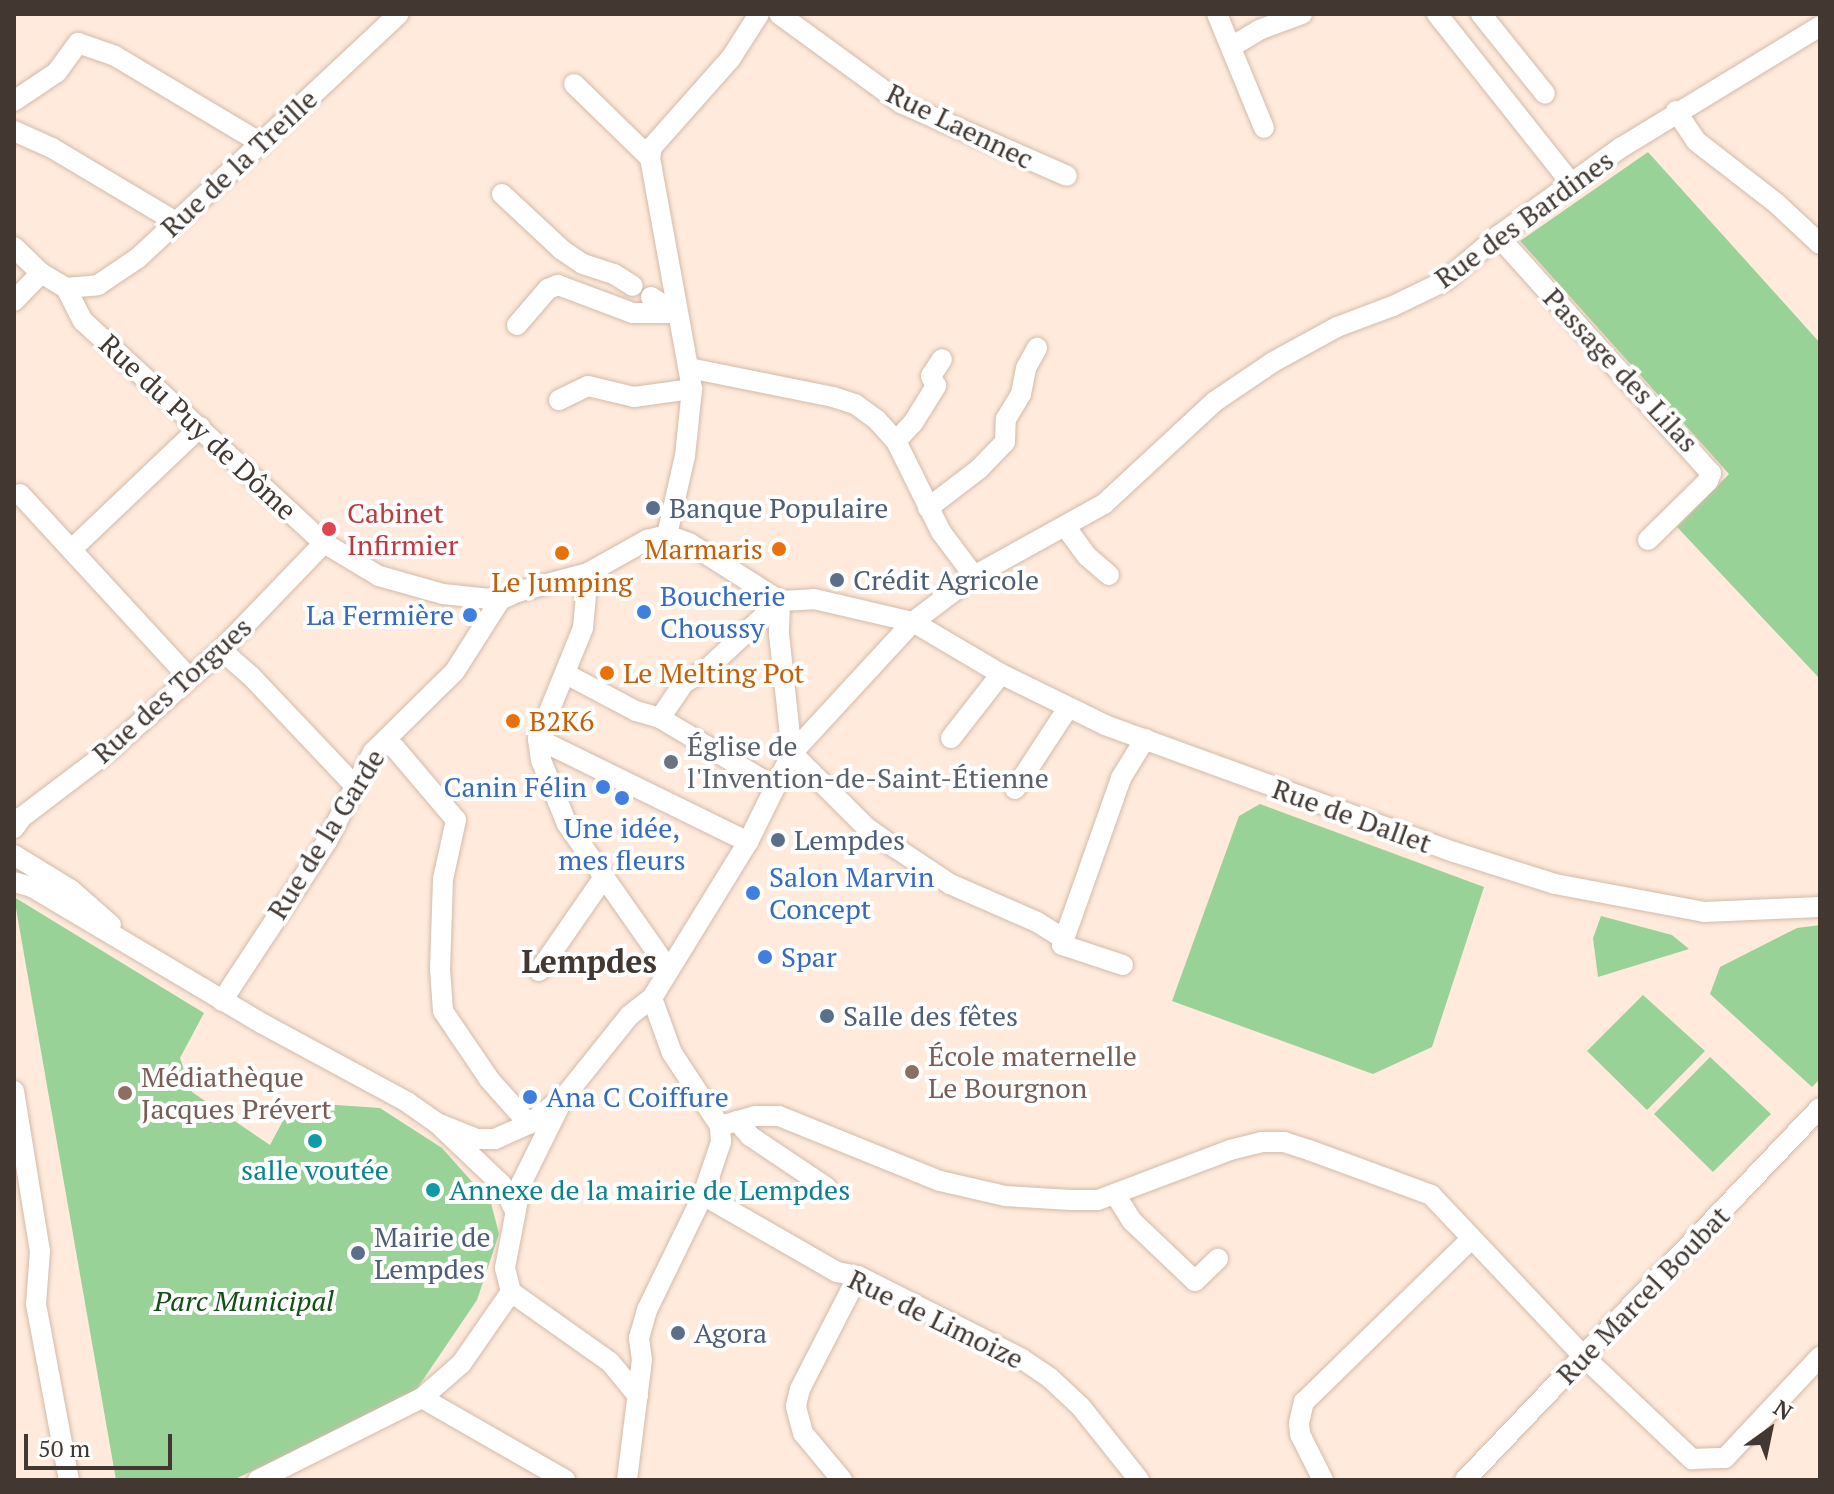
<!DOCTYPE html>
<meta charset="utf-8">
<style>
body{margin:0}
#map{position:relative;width:1834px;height:1494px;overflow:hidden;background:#ffeadc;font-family:"PT Serif",serif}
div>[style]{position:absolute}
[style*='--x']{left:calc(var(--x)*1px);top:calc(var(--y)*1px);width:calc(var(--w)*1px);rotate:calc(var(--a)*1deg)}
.green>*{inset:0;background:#99d297}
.roads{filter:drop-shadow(0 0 2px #d3bba9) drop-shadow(0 0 2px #d3bba9)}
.minor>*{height:20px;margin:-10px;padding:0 10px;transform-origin:10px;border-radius:10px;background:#fff}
.dots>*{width:22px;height:22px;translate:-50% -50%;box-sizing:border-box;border:4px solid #fff;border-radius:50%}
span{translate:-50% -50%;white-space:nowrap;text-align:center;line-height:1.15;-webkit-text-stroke:8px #fff;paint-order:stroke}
.street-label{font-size:28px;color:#423831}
.service-label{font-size:28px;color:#4e5e75}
.left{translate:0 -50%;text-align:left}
.health-label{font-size:28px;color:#be3a42}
.food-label{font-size:28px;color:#c56008}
.right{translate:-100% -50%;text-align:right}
.shop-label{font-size:28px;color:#366cbe}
.worship-label{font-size:28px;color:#5b616d}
.education-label{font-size:28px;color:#785e54}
.culture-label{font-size:28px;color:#0d838f}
.park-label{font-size:28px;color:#125115;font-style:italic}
.quarter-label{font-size:32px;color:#423831;font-weight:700}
.frame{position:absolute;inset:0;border:16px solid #423831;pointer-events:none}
.north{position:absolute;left:1730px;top:1390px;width:80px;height:80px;-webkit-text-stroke:6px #fff;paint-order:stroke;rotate:33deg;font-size:22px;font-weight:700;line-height:32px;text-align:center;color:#423831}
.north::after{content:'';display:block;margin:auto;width:28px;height:36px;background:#423831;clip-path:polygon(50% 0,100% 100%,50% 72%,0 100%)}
.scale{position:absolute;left:24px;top:1434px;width:148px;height:36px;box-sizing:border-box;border:4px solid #423831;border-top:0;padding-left:10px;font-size:24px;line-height:28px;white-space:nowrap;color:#423831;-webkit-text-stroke:6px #fff;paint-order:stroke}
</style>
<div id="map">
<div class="green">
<div style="clip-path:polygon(1648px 152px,1820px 343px,1820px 679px,1677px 527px,1729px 474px,1520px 241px)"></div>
<div style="clip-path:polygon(1260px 804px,1484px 887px,1432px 1047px,1373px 1074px,1172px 1001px,1239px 816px)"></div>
<div style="clip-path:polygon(14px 897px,204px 1013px,180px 1058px,192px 1092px,270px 1145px,293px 1102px,380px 1108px,442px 1148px,491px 1203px,499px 1234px,477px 1300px,412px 1396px,233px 1480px,116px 1480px)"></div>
<div style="clip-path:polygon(1601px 916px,1672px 935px,1689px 949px,1598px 977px,1593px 938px)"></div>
<div style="clip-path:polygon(1820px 925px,1820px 1079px,1812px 1087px,1710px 994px,1720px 967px,1797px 928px)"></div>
<div style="clip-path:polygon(1643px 995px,1705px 1051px,1647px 1110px,1587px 1051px)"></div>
<div style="clip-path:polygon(1710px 1057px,1771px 1114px,1713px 1172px,1654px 1114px)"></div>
</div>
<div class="roads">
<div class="minor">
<div style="--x:779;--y:14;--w:151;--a:36.1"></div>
<div style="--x:901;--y:103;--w:181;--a:23.7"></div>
<div style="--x:1217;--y:14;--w:123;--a:67.6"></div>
<div style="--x:1437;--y:14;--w:216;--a:51.6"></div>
<div style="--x:1481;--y:14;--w:102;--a:51.3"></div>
<div style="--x:1231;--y:47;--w:33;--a:-31"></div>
<div style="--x:1259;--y:30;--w:46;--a:-20.4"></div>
<div style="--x:574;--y:84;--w:106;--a:44.2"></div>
<div style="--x:14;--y:101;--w:52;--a:-34"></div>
<div style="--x:57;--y:72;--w:36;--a:-54"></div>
<div style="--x:78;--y:43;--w:39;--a:19"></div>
<div style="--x:115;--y:56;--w:170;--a:30.8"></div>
<div style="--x:1676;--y:111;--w:36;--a:56"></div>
<div style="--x:1696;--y:141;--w:101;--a:37.8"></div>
<div style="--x:1776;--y:203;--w:60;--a:43"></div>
<div style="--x:14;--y:131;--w:42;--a:24.1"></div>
<div style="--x:52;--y:148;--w:144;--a:30.8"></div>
<div style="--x:502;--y:194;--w:82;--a:43"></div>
<div style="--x:562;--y:250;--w:25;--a:34"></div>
<div style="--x:583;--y:264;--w:33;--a:18"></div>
<div style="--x:614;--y:274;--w:22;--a:32"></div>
<div style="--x:1498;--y:236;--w:319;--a:48.1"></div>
<div style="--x:1711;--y:473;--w:9;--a:111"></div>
<div style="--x:1708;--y:481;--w:84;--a:135.5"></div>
<div style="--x:14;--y:247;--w:37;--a:44"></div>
<div style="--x:41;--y:273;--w:29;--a:31"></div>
<div style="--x:66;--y:288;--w:37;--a:63"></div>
<div style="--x:83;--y:321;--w:328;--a:42.7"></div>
<div style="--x:324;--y:543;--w:64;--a:31"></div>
<div style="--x:379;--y:576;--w:66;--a:15.7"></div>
<div style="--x:443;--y:594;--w:57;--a:6"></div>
<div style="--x:500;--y:600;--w:19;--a:-25"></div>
<div style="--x:517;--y:592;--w:73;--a:-15"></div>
<div style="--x:588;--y:573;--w:68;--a:-29.2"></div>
<div style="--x:647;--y:540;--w:21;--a:-14"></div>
<div style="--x:667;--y:535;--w:23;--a:20"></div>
<div style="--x:689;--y:543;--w:108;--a:32.5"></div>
<div style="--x:780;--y:601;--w:34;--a:-3"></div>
<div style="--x:814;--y:599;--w:102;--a:13.1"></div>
<div style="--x:913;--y:622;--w:102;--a:30.6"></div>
<div style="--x:1001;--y:674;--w:116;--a:26.1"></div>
<div style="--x:1105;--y:725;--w:371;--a:20"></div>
<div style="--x:1454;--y:852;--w:106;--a:17.6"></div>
<div style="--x:1555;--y:884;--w:152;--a:10.6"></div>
<div style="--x:1704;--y:912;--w:116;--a:-2.5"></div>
<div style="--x:66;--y:288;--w:32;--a:-5"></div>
<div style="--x:98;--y:285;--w:48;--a:-34"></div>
<div style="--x:138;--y:258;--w:357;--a:-43.1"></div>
<div style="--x:651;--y:297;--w:31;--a:32"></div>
<div style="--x:14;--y:301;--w:39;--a:-46"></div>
<div style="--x:517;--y:325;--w:48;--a:-49.3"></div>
<div style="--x:548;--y:289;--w:11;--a:-22"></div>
<div style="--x:558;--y:285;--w:80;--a:20.5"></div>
<div style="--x:633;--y:313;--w:44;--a:0"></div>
<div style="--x:689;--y:368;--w:147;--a:11.4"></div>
<div style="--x:833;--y:397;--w:23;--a:18"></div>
<div style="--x:855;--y:404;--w:26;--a:36"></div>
<div style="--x:876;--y:419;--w:30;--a:48"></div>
<div style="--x:896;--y:441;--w:102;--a:63.7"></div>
<div style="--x:941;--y:532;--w:55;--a:53.1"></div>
<div style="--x:559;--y:400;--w:32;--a:-26"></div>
<div style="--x:588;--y:386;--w:47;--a:13.4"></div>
<div style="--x:634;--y:397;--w:59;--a:-7.9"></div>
<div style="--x:896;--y:441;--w:25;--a:-47"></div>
<div style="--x:913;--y:423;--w:44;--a:-58.1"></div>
<div style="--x:936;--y:386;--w:11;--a:-117"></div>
<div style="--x:931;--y:376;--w:20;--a:-57"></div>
<div style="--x:20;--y:494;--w:250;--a:47.4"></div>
<div style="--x:928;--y:508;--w:64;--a:-37.4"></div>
<div style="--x:979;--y:469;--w:37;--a:-46"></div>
<div style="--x:1005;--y:442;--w:23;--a:-88"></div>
<div style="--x:1006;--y:419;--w:29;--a:-59"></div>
<div style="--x:1021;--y:394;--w:26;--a:-79"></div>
<div style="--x:1026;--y:368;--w:23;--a:-61"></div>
<div style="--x:1065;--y:526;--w:37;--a:54"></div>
<div style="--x:1087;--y:556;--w:29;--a:41"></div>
<div style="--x:667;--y:535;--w:81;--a:-77.2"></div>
<div style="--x:685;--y:456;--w:67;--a:-84"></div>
<div style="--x:692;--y:389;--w:235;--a:-100.3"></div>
<div style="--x:650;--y:158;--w:11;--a:-80"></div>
<div style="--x:652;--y:147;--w:119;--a:-48.4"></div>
<div style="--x:731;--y:58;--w:52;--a:-57.5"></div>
<div style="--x:72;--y:549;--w:177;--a:-43.6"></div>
<div style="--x:588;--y:573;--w:55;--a:95.2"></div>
<div style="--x:583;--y:628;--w:120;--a:112.1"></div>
<div style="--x:538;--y:739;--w:21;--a:82"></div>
<div style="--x:541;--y:760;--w:69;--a:67.9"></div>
<div style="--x:567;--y:824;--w:176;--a:55"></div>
<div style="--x:780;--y:601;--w:33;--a:92"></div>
<div style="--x:779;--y:634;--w:120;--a:83.8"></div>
<div style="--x:221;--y:650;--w:38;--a:41"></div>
<div style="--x:250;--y:675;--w:151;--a:46.6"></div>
<div style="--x:566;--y:674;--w:79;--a:27.9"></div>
<div style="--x:636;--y:711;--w:25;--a:16"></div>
<div style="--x:660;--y:718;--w:134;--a:31"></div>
<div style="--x:660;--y:718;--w:42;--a:-55.6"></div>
<div style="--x:684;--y:683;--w:27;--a:-31"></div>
<div style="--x:707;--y:669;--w:100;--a:-43"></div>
<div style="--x:951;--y:738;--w:81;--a:-52"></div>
<div style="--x:538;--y:739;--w:234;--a:26.1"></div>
<div style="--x:384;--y:742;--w:13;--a:29"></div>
<div style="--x:395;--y:748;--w:94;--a:49.7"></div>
<div style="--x:456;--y:820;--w:60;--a:102.4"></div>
<div style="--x:443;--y:879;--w:90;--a:91.9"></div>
<div style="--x:440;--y:969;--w:42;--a:85.9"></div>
<div style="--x:443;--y:1011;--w:82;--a:55.9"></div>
<div style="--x:489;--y:1079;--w:60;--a:48.4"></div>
<div style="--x:792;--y:753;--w:106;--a:45"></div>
<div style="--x:867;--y:828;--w:35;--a:35"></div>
<div style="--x:896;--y:848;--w:65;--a:33.7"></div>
<div style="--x:950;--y:884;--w:95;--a:23.6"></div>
<div style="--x:1037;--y:922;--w:32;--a:32"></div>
<div style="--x:1015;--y:789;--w:97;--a:-56.8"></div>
<div style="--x:14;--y:828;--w:14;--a:-54"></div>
<div style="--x:22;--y:817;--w:109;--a:-37.2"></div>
<div style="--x:109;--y:751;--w:151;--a:-42"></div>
<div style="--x:221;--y:650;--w:149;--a:-46.1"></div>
<div style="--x:14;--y:855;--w:67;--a:31.6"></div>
<div style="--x:71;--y:890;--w:53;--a:41.2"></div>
<div style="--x:14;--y:882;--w:19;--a:16"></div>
<div style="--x:32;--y:887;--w:269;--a:30.7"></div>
<div style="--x:263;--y:1024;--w:164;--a:28.4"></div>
<div style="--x:407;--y:1102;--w:37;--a:35"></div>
<div style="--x:437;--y:1123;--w:90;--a:43.6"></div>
<div style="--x:502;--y:1185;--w:29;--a:63"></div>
<div style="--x:1123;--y:965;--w:64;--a:-161.8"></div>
<div style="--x:1062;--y:945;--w:177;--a:-70.5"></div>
<div style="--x:1121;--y:778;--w:46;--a:-58.4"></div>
<div style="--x:539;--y:971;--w:114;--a:-55.3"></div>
<div style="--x:222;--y:1001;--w:191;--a:-56.7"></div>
<div style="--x:327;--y:841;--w:100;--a:-62.7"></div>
<div style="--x:373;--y:752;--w:115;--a:-44.6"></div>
<div style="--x:455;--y:671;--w:84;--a:-57.6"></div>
<div style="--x:14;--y:1091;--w:162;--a:80.8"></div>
<div style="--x:40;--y:1251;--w:53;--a:94.3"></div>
<div style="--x:36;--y:1304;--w:179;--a:79.4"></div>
<div style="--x:561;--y:1103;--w:90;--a:116.3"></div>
<div style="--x:521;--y:1184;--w:86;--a:100.8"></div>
<div style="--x:505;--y:1268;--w:25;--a:76"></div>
<div style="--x:511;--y:1292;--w:121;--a:35.3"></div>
<div style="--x:610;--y:1362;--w:44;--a:50.5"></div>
<div style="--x:737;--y:1121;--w:20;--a:49"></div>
<div style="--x:750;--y:1136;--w:92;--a:33.9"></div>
<div style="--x:437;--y:1123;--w:43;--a:21.8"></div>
<div style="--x:477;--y:1139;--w:18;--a:0"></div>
<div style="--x:495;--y:1139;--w:37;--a:-24"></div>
<div style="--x:529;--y:1124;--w:46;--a:-37.9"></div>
<div style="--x:565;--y:1096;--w:104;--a:-51.3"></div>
<div style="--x:630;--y:1015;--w:28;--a:-38"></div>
<div style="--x:652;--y:998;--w:183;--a:-58.4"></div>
<div style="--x:748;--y:842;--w:99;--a:-63.7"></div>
<div style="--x:792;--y:753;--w:178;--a:-47.3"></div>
<div style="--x:913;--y:622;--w:76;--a:-37"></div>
<div style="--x:974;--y:576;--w:149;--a:-29"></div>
<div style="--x:1104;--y:504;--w:150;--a:-42.8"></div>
<div style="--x:1214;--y:402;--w:71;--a:-34.1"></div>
<div style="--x:1273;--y:362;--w:73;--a:-28.7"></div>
<div style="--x:1337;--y:327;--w:60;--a:-20.6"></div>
<div style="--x:1393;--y:306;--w:58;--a:-25.7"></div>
<div style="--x:1445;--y:281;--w:70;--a:-40.3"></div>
<div style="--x:1498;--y:236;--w:153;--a:-35.7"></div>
<div style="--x:1622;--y:147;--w:232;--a:-31.4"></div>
<div style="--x:720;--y:1126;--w:37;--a:-16"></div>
<div style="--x:756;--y:1116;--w:23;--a:0"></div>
<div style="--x:779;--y:1116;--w:174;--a:22"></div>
<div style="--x:940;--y:1181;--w:67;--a:13"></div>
<div style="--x:1005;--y:1196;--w:66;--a:3.5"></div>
<div style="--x:1071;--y:1200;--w:27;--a:0"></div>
<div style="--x:1098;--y:1200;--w:141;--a:-20.7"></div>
<div style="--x:1230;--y:1150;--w:33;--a:-14"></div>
<div style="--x:1262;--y:1142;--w:22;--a:0"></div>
<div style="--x:1284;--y:1142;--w:26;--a:18"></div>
<div style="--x:1309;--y:1150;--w:130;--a:20.2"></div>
<div style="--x:1431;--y:1195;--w:223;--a:46.6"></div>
<div style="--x:1584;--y:1357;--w:149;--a:43.4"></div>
<div style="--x:1692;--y:1459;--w:33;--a:-2"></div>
<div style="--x:1725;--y:1458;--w:139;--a:-46.8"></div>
<div style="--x:1115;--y:1194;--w:32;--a:58"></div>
<div style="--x:1132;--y:1221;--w:87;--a:43.6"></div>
<div style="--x:1195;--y:1281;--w:32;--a:-44"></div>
<div style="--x:703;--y:1195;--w:155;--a:29.9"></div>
<div style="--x:837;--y:1272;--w:21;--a:11"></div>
<div style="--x:858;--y:1276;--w:184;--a:26.8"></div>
<div style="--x:1022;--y:1359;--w:34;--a:34"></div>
<div style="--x:1050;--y:1378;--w:42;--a:43.1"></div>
<div style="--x:1081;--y:1407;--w:93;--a:51.5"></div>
<div style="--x:422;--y:1398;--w:165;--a:29.8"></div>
<div style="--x:258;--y:1480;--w:183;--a:-26.6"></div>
<div style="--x:422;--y:1398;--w:52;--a:-41.1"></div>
<div style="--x:461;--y:1364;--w:88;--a:-55.2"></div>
<div style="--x:627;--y:1480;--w:121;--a:-82.9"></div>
<div style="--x:642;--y:1360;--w:22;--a:-98"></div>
<div style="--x:639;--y:1338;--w:29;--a:-74"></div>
<div style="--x:647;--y:1310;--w:128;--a:-64"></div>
<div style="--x:703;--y:1195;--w:56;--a:-71.2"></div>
<div style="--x:721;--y:1142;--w:16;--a:-94"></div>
<div style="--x:720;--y:1126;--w:87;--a:-123.3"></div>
<div style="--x:672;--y:1053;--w:59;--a:-110"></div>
<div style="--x:842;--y:1480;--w:61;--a:-129.7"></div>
<div style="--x:803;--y:1433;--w:28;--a:-105"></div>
<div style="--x:796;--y:1406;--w:17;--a:-77"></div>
<div style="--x:800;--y:1389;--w:127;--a:-62.8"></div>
<div style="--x:1323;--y:1480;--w:51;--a:-116.6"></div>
<div style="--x:1300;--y:1434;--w:11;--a:-95"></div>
<div style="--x:1299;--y:1423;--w:22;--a:-77"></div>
<div style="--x:1304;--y:1402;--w:233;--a:-44.3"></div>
<div style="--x:1465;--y:1480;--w:514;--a:-46.34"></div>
</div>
</div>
<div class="dots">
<div style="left:653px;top:508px;background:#5c6f8a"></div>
<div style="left:329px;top:529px;background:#e0444e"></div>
<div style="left:779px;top:549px;background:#e8710a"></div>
<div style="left:562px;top:553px;background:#e8710a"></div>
<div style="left:837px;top:580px;background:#5c6f8a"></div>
<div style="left:644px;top:612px;background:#3f7fe0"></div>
<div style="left:470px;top:615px;background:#3f7fe0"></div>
<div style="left:607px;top:673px;background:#e8710a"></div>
<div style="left:513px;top:721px;background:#e8710a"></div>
<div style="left:671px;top:762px;background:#6b7280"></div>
<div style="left:603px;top:787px;background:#3f7fe0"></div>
<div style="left:622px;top:798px;background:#3f7fe0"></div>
<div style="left:778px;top:840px;background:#5c6f8a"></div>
<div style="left:753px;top:893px;background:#3f7fe0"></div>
<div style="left:765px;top:957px;background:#3f7fe0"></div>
<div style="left:827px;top:1016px;background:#5c6f8a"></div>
<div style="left:912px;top:1072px;background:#8d6e63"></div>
<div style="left:125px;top:1093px;background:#8d6e63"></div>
<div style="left:530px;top:1097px;background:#3f7fe0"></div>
<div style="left:315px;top:1141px;background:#0f9aa8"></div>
<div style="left:433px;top:1190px;background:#0f9aa8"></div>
<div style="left:358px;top:1253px;background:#5c6f8a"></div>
<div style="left:678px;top:1333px;background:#5c6f8a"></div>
</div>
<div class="street-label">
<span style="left:960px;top:126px;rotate:26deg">Rue Laennec</span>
<span style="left:239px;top:163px;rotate:-43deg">Rue de la Treille</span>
<span style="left:1524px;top:219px;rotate:-36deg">Rue des Bardines</span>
<span style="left:1621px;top:370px;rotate:47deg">Passage des Lilas</span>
<span style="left:198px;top:427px;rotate:43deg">Rue du Puy de Dôme</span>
<span style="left:172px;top:690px;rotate:-42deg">Rue des Torgues</span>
<span style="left:1352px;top:816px;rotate:20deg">Rue de Dallet</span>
<span style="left:326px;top:834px;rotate:-58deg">Rue de la Garde</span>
<span style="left:1643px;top:1295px;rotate:-46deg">Rue Marcel Boubat</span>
<span style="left:936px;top:1319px;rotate:26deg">Rue de Limoize</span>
</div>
<div class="service-label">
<span class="left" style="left:669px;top:508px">Banque Populaire</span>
<span class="left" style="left:853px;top:580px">Crédit Agricole</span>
<span class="left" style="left:794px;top:840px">Lempdes</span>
<span class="left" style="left:843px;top:1016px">Salle des fêtes</span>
<span class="left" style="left:374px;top:1253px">Mairie de<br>Lempdes</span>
<span class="left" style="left:694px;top:1333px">Agora</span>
</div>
<div class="health-label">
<span class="left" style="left:347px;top:529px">Cabinet<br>Infirmier</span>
</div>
<div class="food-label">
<span class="right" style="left:763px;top:549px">Marmaris</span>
<span style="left:562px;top:582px">Le Jumping</span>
<span class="left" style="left:623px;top:673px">Le Melting Pot</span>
<span class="left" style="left:529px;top:721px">B2K6</span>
</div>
<div class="shop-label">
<span class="left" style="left:660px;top:612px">Boucherie<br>Choussy</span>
<span class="right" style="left:454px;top:615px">La Fermière</span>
<span class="right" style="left:587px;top:787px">Canin Félin</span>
<span style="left:622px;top:844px">Une idée,<br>mes fleurs</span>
<span class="left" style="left:769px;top:893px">Salon Marvin<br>Concept</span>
<span class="left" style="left:781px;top:957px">Spar</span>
<span class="left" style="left:546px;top:1097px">Ana C Coiffure</span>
</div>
<div class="worship-label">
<span class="left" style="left:687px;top:762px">Église de<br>l'Invention-de-Saint-Étienne</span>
</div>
<div class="education-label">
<span class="left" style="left:928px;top:1072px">École maternelle<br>Le Bourgnon</span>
<span class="left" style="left:141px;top:1093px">Médiathèque<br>Jacques Prévert</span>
</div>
<div class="culture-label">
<span style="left:315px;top:1170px">salle voutée</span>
<span class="left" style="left:449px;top:1190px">Annexe de la mairie de Lempdes</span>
</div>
<div class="park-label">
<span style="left:244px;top:1301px">Parc Municipal</span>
</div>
<div class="quarter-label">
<span style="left:589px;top:961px">Lempdes</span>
</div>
<div class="frame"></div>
<div class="north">N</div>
<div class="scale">50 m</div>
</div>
